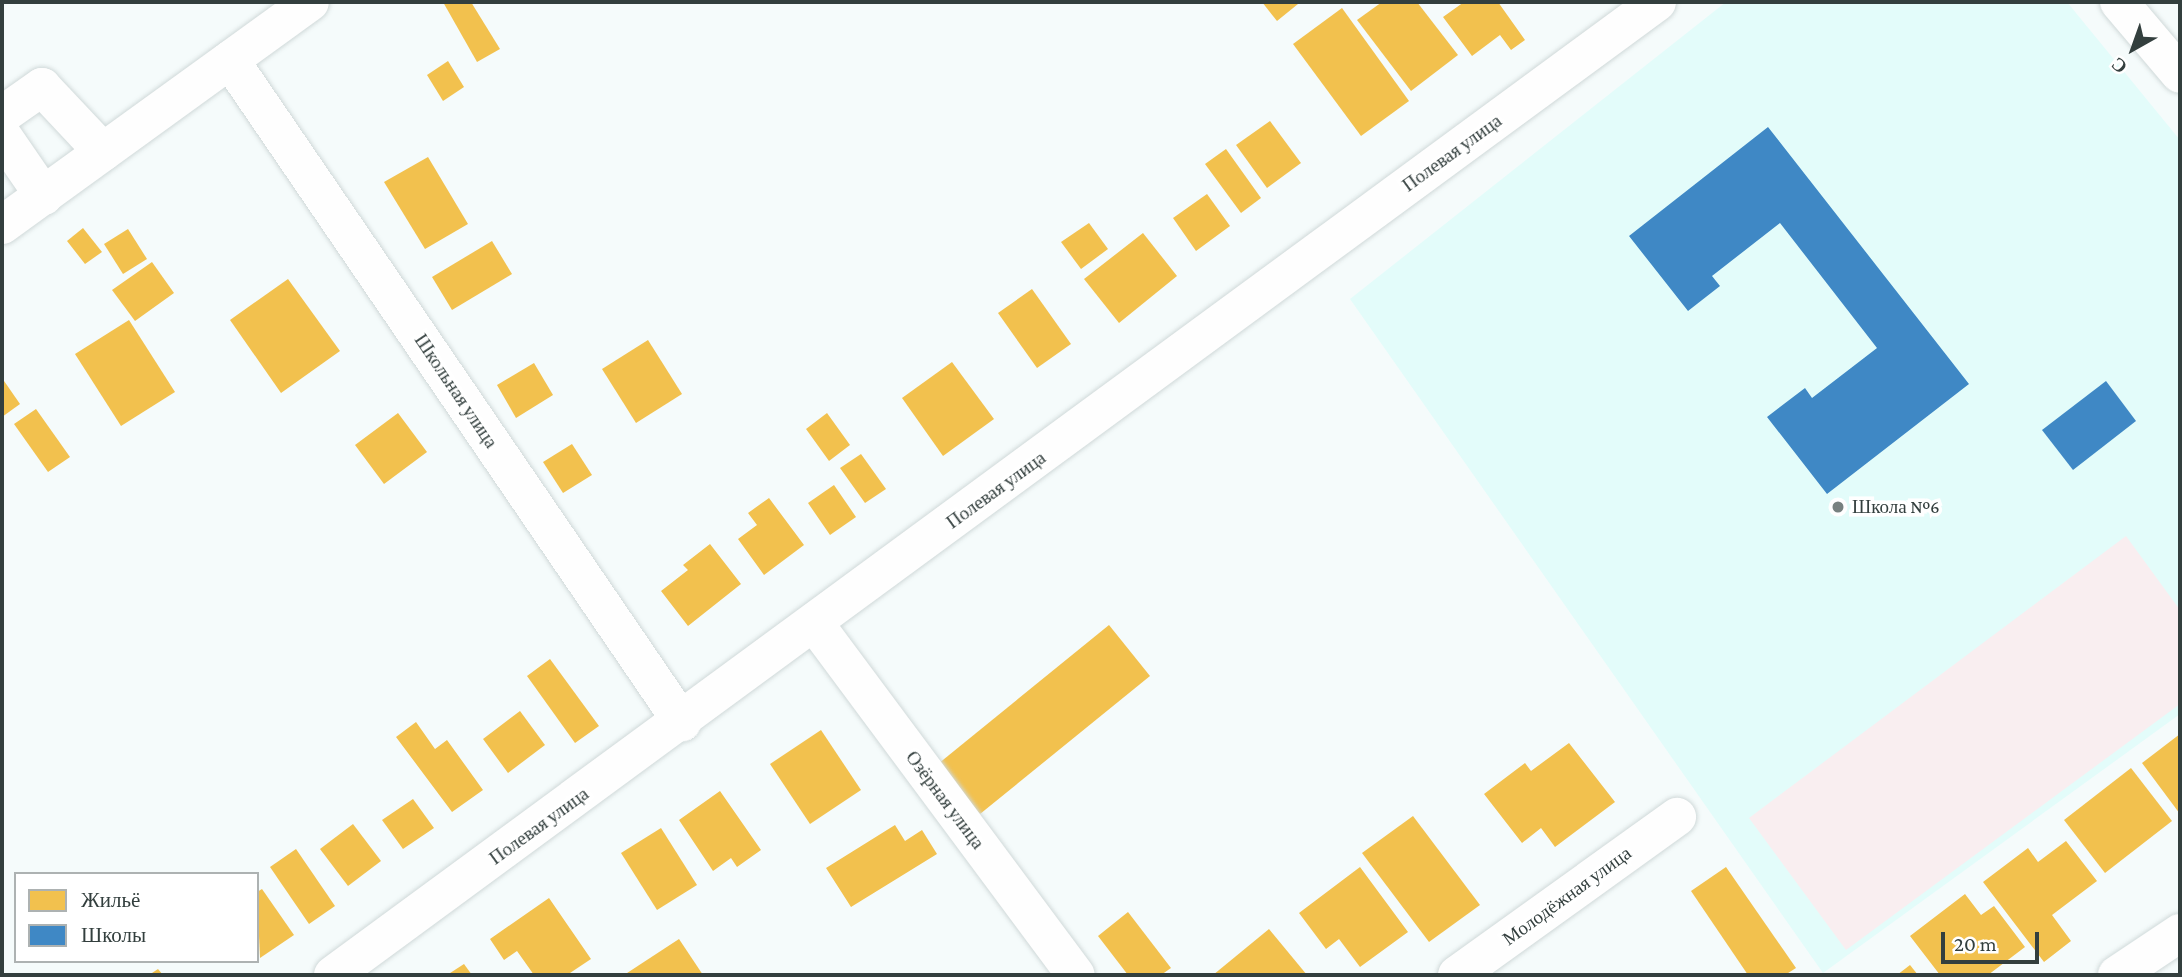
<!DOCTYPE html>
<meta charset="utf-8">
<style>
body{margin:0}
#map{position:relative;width:2182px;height:977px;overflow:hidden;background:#f5fbfb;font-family:"Crimson Pro",serif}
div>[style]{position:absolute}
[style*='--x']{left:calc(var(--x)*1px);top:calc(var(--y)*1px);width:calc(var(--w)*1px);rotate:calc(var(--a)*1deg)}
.built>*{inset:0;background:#e3fcfa}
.green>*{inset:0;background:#f9eef0}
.homes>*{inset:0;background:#f2c14e}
.schools>*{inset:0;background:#3f88c5}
.roads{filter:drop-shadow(0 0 2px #d0d9d9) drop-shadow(0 0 2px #d0d9d9)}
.minor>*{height:38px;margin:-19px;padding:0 19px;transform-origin:19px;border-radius:19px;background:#fefefe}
.dots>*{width:19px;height:19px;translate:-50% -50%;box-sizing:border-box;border:4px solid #fff;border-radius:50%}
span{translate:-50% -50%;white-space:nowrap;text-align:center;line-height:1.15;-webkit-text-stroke:7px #fff;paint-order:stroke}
.street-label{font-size:19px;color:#333f3e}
.poi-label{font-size:19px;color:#333f3e}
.left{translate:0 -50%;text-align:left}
.frame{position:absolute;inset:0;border:4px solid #333f3e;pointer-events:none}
.legend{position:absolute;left:14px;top:872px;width:245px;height:91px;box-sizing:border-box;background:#fff;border:2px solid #adb2b2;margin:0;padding:9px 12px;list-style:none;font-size:21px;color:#333f3e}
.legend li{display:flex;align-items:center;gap:14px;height:35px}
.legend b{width:35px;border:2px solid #adb2b2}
.north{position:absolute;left:2098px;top:14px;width:70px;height:70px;-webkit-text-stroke:5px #fff;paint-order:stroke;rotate:220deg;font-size:19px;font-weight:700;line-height:28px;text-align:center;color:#333f3e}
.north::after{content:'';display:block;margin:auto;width:24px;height:32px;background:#333f3e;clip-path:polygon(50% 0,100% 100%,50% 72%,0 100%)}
.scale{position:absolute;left:1941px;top:932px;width:98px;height:32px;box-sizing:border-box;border:4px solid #333f3e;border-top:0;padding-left:9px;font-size:21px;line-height:24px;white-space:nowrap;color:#333f3e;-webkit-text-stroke:5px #fff;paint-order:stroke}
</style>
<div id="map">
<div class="built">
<div style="clip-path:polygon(1726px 2px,2067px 2px,2180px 140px,2180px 714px,1823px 973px,1350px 299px)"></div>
</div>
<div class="green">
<div style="clip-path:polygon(2126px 536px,2180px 610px,2180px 704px,1846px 950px,1749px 818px)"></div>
</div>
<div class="homes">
<div style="clip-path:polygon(443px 2px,471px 2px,500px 49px,477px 62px)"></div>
<div style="clip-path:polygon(1262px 2px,1297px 2px,1298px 4px,1277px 21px)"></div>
<div style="clip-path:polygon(1382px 2px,1417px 2px,1458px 55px,1411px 91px,1357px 20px)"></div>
<div style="clip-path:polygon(1464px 2px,1498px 2px,1525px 40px,1511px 50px,1500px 35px,1472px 56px,1443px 17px)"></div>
<div style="clip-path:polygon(1342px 8px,1409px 101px,1361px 136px,1293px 44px)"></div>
<div style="clip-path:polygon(448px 61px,464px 87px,443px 101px,427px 75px)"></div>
<div style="clip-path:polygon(1270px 121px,1301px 163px,1267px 188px,1236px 145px)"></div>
<div style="clip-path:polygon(1226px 149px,1261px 198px,1241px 213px,1205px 164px)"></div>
<div style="clip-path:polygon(428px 157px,468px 224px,425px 249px,384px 182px)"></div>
<div style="clip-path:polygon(1207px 194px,1230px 226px,1196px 251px,1173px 218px)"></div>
<div style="clip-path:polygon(1089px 223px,1108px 249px,1081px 269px,1061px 242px)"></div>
<div style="clip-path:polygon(83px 228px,102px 252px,85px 264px,67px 241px)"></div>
<div style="clip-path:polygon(128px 229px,147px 259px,123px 274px,104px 244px)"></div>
<div style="clip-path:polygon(1143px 233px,1177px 276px,1119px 323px,1084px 279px)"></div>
<div style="clip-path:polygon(492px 241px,512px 274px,452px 310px,432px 277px)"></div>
<div style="clip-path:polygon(152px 262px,174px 293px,135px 321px,112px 290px)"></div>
<div style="clip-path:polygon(288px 279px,340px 351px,281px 393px,230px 320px)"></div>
<div style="clip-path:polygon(1032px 289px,1071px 344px,1037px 368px,998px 313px)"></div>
<div style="clip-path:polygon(129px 320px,175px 392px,121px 426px,75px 354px)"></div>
<div style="clip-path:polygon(648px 340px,682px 394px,636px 423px,602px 369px)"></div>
<div style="clip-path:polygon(952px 362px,994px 419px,943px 456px,902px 398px)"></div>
<div style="clip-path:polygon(534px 363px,553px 395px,516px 418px,497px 385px)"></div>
<div style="clip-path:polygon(2px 378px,20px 404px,2px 417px)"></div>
<div style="clip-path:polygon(36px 409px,70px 457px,48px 472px,14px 424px)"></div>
<div style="clip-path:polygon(398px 413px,427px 452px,384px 484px,355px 445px)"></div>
<div style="clip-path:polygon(827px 413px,850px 445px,829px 461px,806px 429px)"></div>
<div style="clip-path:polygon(572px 444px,592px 475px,563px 493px,543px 462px)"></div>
<div style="clip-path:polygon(861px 454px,886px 489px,865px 503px,840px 468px)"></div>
<div style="clip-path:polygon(834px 485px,856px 517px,830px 535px,808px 503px)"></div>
<div style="clip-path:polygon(769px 498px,804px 545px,764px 575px,738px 539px,757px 525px,748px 513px)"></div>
<div style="clip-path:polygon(710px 544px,741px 584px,688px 626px,661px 591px,688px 570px,683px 565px)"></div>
<div style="clip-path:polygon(1109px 625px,1150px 676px,980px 814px,938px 764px)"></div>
<div style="clip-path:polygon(550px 659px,599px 726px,575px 743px,527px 676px)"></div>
<div style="clip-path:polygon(520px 711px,545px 745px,508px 773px,483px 739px)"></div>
<div style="clip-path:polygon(416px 722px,435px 749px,447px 740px,483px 790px,452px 812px,396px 737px)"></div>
<div style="clip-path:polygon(821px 730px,861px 790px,810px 824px,770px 764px)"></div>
<div style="clip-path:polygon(2180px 734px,2180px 814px,2142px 763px)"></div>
<div style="clip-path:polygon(1569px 743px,1615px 802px,1555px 847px,1541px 828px,1522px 843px,1484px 794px,1525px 763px,1531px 771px)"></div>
<div style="clip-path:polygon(2131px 768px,2172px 821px,2105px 873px,2064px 820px)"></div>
<div style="clip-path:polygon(720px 791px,761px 850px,737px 867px,731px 858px,713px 871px,679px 820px)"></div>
<div style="clip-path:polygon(413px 799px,434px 828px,403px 849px,382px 820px)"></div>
<div style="clip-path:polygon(1413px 816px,1480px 905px,1429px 942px,1362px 853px)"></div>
<div style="clip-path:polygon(353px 824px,381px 861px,348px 886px,320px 849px)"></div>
<div style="clip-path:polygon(895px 825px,905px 841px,922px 830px,937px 854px,851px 907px,826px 868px)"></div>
<div style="clip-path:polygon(661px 828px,697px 885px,657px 910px,621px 853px)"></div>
<div style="clip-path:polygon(2066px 841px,2097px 881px,2052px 915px,2071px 941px,2044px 962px,1983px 882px,2028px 848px,2038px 862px)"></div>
<div style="clip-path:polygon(296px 849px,335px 906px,309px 924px,270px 867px)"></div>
<div style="clip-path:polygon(1360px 867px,1408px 932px,1360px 967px,1339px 939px,1326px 949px,1299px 913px)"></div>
<div style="clip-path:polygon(1726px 867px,1796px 968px,1785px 975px,1748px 975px,1691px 891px)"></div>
<div style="clip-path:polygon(262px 889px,294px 935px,260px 958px,257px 892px)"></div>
<div style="clip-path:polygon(1965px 894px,1981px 915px,1994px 906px,2025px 947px,1988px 975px,1940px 975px,1910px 936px)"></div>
<div style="clip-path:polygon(549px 898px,591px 959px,567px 975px,534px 975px,517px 951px,504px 960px,490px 939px)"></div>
<div style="clip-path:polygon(1128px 912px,1171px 968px,1161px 975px,1128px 975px,1098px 936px)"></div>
<div style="clip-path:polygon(1269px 929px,1307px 975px,1213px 975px)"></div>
<div style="clip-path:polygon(679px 939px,703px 975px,624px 975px)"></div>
<div style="clip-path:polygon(464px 964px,472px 975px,447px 975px)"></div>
<div style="clip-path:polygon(1910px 965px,1918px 975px,1897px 975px)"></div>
<div style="clip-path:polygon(158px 969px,163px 975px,149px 975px)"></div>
</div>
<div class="schools">
<div style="clip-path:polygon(1768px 127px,1969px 384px,1827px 494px,1767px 417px,1805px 388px,1812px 398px,1877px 348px,1780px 223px,1712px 276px,1720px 286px,1688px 311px,1629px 236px)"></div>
<div style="clip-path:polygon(2106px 381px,2136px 421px,2073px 470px,2042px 430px)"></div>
</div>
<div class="roads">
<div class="minor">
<div style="--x:2119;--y:2;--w:94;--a:49.7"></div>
<div style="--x:230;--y:60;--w:802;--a:55.68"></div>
<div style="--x:2;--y:115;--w:49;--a:-35"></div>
<div style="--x:42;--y:87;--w:89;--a:46.8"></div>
<div style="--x:2;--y:135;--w:74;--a:55.5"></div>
<div style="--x:2;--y:225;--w:380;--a:-35.9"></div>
<div style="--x:815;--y:624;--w:437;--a:53.4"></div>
<div style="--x:333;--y:975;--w:1643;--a:-36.31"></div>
<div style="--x:1457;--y:975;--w:271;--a:-35.7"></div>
<div style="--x:2117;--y:975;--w:76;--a:-33.7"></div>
</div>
</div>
<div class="dots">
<div style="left:1838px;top:507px;background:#778180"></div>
</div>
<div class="street-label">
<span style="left:1452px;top:153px;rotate:-36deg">Полевая улица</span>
<span style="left:456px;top:391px;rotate:56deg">Школьная улица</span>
<span style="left:996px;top:490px;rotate:-36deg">Полевая улица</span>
<span style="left:945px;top:800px;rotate:53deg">Озёрная улица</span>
<span style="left:539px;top:826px;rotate:-36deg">Полевая улица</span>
<span style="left:1567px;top:896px;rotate:-36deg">Молодёжная улица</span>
</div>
<div class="poi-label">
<span class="left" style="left:1852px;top:507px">Школа №6</span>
</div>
<div class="frame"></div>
<ul class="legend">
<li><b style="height:19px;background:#f2c14e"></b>Жильё</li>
<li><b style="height:19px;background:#3f88c5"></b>Школы</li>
</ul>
<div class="north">С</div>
<div class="scale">20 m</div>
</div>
